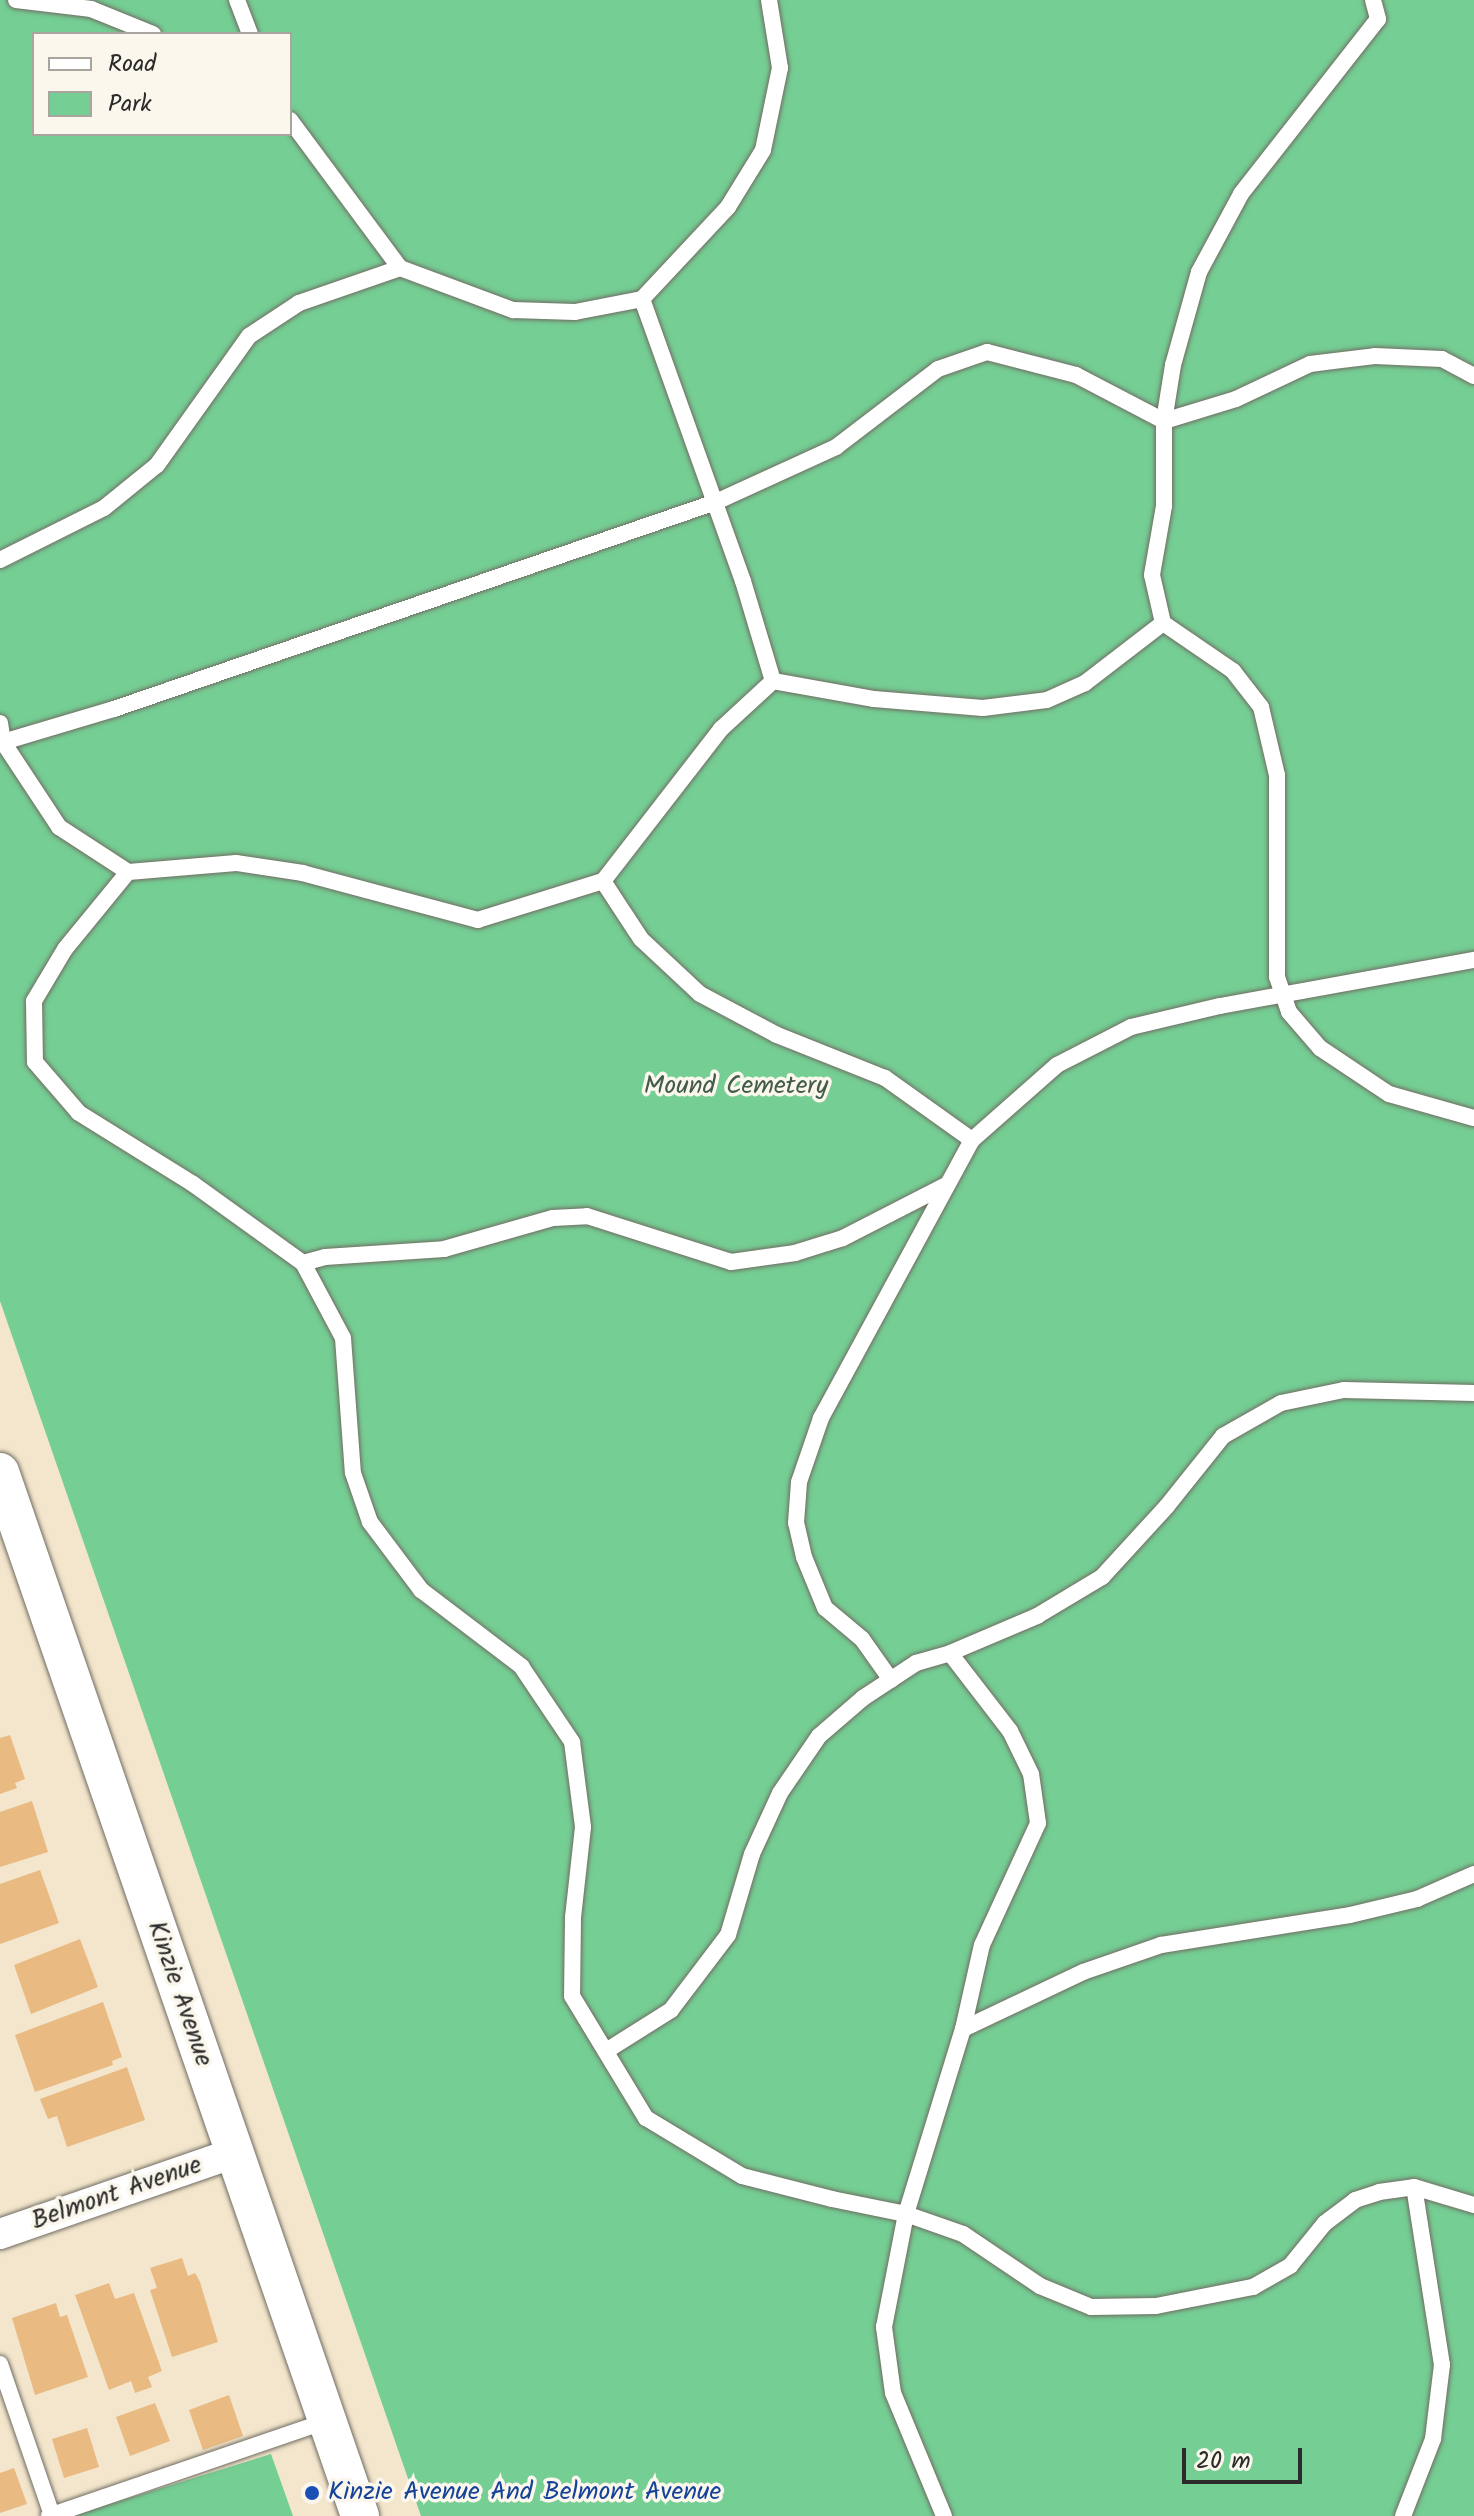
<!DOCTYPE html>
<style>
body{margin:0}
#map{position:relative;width:1474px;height:2516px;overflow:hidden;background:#f3e6cc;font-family:Kalam,sans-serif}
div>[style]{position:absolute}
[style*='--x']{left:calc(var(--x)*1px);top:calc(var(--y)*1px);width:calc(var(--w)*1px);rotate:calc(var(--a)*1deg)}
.green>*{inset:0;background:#75ce94}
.building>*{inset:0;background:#e9ba81}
.roads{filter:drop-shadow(0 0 2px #716c63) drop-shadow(0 0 2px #716c63)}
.service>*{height:16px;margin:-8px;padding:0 8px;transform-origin:8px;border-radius:8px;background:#fff}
.minor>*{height:30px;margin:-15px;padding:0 15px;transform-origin:15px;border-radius:15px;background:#fff}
.tertiary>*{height:38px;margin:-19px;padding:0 19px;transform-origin:19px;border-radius:19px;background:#fff}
.dots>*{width:22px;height:22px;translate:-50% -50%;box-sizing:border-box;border:4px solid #fbf7ec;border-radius:50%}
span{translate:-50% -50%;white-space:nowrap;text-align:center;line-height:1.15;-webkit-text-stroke:7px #fbf7ec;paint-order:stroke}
.park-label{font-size:26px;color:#415c4a}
.street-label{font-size:26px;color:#2b2b2b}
.transit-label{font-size:26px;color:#164399}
.left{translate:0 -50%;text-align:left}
.legend{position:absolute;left:32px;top:32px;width:260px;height:104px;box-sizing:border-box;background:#fbf7ec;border:2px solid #a8a59f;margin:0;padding:10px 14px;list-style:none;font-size:24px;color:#2b2b2b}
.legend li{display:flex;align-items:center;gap:16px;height:40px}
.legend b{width:40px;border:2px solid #a8a59f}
.scale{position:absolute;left:1182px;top:2448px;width:120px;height:36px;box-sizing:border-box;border:4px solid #2b2b2b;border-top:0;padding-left:10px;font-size:24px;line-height:28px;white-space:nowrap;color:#2b2b2b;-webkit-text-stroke:6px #fbf7ec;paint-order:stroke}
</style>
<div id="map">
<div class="green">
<div style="clip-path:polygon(evenodd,0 0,1474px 0,1474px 2516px,421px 2516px,0 1301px,0 0,34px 34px,290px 34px,290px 134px,34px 134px,34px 34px)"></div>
<div style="clip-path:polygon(271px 2454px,293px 2516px,71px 2516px)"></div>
</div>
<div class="building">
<div style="clip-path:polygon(10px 1735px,25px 1779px,15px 1783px,17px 1788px,0 1794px,0 1738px)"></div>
<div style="clip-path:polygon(32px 1801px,48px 1852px,0 1867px,0 1812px)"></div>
<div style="clip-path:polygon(40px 1870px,59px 1923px,0 1944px,0 1884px)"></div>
<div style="clip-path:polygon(80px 1939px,98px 1987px,31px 2014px,14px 1965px)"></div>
<div style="clip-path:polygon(103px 2002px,122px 2057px,112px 2061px,113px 2065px,35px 2092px,15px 2035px)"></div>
<div style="clip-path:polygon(127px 2067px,145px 2120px,67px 2147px,57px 2116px,48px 2119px,40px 2099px)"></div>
<div style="clip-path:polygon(182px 2258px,188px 2276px,195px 2273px,200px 2282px,218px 2342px,172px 2357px,150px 2290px,157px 2288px,150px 2268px)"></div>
<div style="clip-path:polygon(109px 2283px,115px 2299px,134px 2293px,162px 2371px,148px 2377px,152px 2387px,135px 2393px,131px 2381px,109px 2390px,75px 2295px)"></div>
<div style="clip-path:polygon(56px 2303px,60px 2317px,67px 2315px,88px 2377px,35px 2395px,12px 2318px)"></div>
<div style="clip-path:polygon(229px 2395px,243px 2436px,203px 2450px,189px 2410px)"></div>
<div style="clip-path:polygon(155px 2403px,170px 2441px,130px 2456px,116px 2417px)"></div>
<div style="clip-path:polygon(87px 2428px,99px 2467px,64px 2478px,52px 2439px)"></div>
<div style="clip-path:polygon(14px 2468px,27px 2504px,0 2513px,0 2473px)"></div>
</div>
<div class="roads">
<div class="service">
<div style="--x:16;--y:0;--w:76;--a:6.8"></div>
<div style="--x:91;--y:9;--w:67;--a:22"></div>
<div style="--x:237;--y:0;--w:36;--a:69"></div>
<div style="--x:1373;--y:0;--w:20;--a:75"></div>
<div style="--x:1378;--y:19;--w:222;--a:128.1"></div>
<div style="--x:1241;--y:194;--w:89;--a:118.3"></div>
<div style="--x:1199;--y:272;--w:97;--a:105.6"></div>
<div style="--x:1173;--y:365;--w:57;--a:99.1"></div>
<div style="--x:1164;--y:421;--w:85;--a:90"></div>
<div style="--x:1164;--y:506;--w:70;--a:99.9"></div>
<div style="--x:1152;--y:575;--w:49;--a:77.1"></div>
<div style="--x:1163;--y:623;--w:85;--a:34.4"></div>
<div style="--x:1233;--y:671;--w:46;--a:52.1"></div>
<div style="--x:1261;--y:707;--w:70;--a:76.8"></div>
<div style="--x:1277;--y:775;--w:202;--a:90"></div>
<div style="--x:1277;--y:977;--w:37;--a:71"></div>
<div style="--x:1289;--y:1012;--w:48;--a:49.3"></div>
<div style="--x:1320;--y:1048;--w:83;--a:33.7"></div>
<div style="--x:1389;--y:1094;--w:88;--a:15.8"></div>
<div style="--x:290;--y:120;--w:184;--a:53.4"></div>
<div style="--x:400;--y:268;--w:121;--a:20.4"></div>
<div style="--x:513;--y:310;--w:62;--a:1.8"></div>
<div style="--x:575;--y:312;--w:68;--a:-11"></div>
<div style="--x:642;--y:299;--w:300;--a:70.3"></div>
<div style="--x:743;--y:581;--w:104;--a:73.3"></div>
<div style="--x:773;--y:681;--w:71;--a:137.3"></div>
<div style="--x:721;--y:729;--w:192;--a:127.8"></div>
<div style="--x:603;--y:881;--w:131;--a:162.7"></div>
<div style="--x:478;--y:920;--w:181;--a:-165"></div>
<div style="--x:303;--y:873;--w:68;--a:-171.5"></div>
<div style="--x:236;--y:863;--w:108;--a:175.2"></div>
<div style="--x:128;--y:872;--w:99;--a:129.3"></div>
<div style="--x:65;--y:949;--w:61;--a:120.8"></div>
<div style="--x:34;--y:1001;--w:61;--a:89.1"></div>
<div style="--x:35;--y:1062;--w:67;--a:49.2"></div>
<div style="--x:79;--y:1113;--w:134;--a:31.9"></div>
<div style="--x:193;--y:1184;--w:135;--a:35.7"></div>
<div style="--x:303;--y:1263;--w:85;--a:61.9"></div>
<div style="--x:343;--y:1338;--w:135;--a:85.8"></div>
<div style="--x:353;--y:1473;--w:52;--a:70.9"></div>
<div style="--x:370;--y:1522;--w:85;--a:53.1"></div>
<div style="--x:421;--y:1590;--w:126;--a:37.2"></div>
<div style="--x:521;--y:1666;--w:92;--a:56.1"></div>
<div style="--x:572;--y:1742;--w:86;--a:82.6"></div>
<div style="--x:583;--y:1827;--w:91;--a:96.3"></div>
<div style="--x:573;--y:1917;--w:79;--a:90.7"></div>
<div style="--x:572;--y:1996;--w:143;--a:58.8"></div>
<div style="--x:646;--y:2118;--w:112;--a:31.1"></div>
<div style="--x:742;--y:2176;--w:93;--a:14.3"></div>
<div style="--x:832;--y:2199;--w:76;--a:11.5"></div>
<div style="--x:906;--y:2214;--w:60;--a:19.3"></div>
<div style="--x:963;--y:2234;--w:93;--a:34"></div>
<div style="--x:1040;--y:2286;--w:55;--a:22.4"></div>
<div style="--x:1091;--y:2307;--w:65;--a:-0.9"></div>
<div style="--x:1156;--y:2306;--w:99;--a:-11.1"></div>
<div style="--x:1253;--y:2287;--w:43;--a:-29.6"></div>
<div style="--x:1290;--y:2266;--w:55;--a:-50.9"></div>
<div style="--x:1325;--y:2223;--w:38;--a:-37"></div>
<div style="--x:1355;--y:2200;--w:25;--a:-18"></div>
<div style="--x:1379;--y:2192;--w:35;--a:-8"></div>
<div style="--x:1414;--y:2187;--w:63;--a:16.7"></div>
<div style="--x:642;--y:299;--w:126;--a:-46.9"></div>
<div style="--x:728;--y:207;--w:67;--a:-58.4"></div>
<div style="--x:763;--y:150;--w:84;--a:-78.3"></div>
<div style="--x:780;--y:68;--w:69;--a:-99.2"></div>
<div style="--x:0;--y:560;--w:116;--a:-26.6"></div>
<div style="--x:104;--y:508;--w:68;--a:-39.1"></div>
<div style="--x:157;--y:465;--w:158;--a:-54.5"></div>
<div style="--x:249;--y:336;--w:60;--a:-33.4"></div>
<div style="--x:299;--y:303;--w:107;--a:-19.1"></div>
<div style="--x:773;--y:681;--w:103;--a:10.1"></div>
<div style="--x:874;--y:699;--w:109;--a:4.7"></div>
<div style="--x:983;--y:708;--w:64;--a:-7.1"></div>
<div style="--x:1047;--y:700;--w:42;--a:-24.1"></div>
<div style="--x:1085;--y:683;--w:98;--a:-37.6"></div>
<div style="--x:0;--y:723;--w:19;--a:81"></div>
<div style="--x:3;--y:742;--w:102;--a:56.6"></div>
<div style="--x:59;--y:827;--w:82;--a:33.1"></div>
<div style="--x:3;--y:742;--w:116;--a:-16.6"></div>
<div style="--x:114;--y:709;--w:637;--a:-18.98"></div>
<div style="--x:716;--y:502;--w:132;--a:-24.6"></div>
<div style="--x:836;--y:447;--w:128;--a:-37.4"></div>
<div style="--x:938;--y:369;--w:52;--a:-19.1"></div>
<div style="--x:987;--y:352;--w:92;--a:14.5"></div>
<div style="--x:1076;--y:375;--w:99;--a:27.6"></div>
<div style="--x:1164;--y:421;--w:75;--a:-17"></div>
<div style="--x:1236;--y:399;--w:82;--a:-25.3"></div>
<div style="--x:1310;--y:364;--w:65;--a:-7"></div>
<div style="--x:1375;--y:356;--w:67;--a:2.6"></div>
<div style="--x:1442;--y:359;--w:36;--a:28"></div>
<div style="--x:603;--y:881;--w:69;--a:56.8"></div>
<div style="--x:641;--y:939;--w:81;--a:43"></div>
<div style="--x:700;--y:994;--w:87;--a:28"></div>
<div style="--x:777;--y:1035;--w:116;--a:21.7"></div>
<div style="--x:885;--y:1078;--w:107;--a:35.5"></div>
<div style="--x:303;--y:1263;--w:23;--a:-15"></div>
<div style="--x:325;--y:1257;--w:119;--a:-3.8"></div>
<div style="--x:444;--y:1249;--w:113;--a:-15.9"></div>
<div style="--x:553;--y:1218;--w:34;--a:-3"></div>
<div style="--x:587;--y:1216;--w:151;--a:17.7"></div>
<div style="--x:731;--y:1262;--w:65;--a:-8"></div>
<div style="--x:795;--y:1253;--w:50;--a:-17.4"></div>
<div style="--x:843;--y:1238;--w:116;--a:-27.2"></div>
<div style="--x:891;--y:1680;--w:50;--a:-125.3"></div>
<div style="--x:862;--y:1639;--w:48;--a:-140"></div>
<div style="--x:825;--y:1608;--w:55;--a:-112.4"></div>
<div style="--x:804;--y:1557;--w:35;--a:-103"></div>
<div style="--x:796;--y:1523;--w:41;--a:-85.8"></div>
<div style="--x:799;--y:1482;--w:68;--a:-71"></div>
<div style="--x:821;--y:1418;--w:316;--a:-61.5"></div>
<div style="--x:972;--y:1140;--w:113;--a:-41.4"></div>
<div style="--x:1057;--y:1065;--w:83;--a:-27.2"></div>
<div style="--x:1131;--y:1027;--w:91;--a:-13.3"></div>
<div style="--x:1220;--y:1006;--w:258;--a:-10.3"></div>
<div style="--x:963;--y:2029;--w:133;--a:-25.4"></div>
<div style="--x:1083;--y:1972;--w:83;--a:-19.1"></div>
<div style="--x:1161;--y:1945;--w:191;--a:-9"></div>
<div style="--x:1350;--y:1915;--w:69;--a:-13.4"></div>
<div style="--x:1417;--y:1899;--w:62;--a:-23.7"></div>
<div style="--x:606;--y:2051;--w:77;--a:-32.2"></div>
<div style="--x:671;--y:2010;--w:94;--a:-52.8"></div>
<div style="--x:728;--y:1935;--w:84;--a:-73.5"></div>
<div style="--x:752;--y:1854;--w:67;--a:-65.3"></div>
<div style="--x:780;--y:1793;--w:69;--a:-55.6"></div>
<div style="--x:819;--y:1736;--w:58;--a:-40.8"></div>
<div style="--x:863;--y:1698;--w:64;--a:-33.4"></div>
<div style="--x:916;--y:1663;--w:35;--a:-16"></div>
<div style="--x:950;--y:1653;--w:95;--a:-23"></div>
<div style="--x:1037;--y:1616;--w:76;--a:-31"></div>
<div style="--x:1102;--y:1577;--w:96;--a:-47.5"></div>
<div style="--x:1167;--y:1506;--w:90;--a:-51.3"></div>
<div style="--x:1223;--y:1436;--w:67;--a:-29.6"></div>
<div style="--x:1281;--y:1403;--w:64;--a:-11.7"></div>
<div style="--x:1344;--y:1390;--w:130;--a:1.3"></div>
<div style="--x:0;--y:2364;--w:160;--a:71"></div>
<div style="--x:49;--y:2516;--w:293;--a:-18.9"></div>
<div style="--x:944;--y:2516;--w:133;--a:-112.5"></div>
<div style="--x:893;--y:2393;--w:67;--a:-97.8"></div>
<div style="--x:884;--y:2327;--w:115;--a:-79"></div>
<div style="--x:906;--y:2214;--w:194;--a:-72.9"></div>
<div style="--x:963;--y:2029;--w:86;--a:-77.3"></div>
<div style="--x:982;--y:1945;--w:134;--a:-65.3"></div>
<div style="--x:1038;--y:1823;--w:49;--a:-98.1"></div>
<div style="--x:1031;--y:1774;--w:48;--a:-116"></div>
<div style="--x:1010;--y:1731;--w:98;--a:-127.6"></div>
<div style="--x:1403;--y:2516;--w:83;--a:-68.7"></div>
<div style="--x:1433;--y:2439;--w:75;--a:-83.1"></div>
<div style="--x:1442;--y:2365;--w:180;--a:-98.9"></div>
</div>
<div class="minor">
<div style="--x:0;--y:2234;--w:248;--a:-19.1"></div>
</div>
<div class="tertiary">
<div style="--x:0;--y:1472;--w:1104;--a:70.97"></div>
</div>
</div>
<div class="dots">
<div style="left:312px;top:2493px;background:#1a4fb4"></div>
</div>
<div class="park-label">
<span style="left:736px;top:1087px">Mound Cemetery</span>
</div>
<div class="street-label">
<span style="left:179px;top:1994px;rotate:71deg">Kinzie Avenue</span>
<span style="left:117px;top:2194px;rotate:-19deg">Belmont Avenue</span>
</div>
<div class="transit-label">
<span class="left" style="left:328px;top:2493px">Kinzie Avenue And Belmont Avenue</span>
</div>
<ul class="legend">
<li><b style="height:10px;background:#fff"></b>Road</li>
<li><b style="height:22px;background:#75ce94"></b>Park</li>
</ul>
<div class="scale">20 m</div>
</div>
